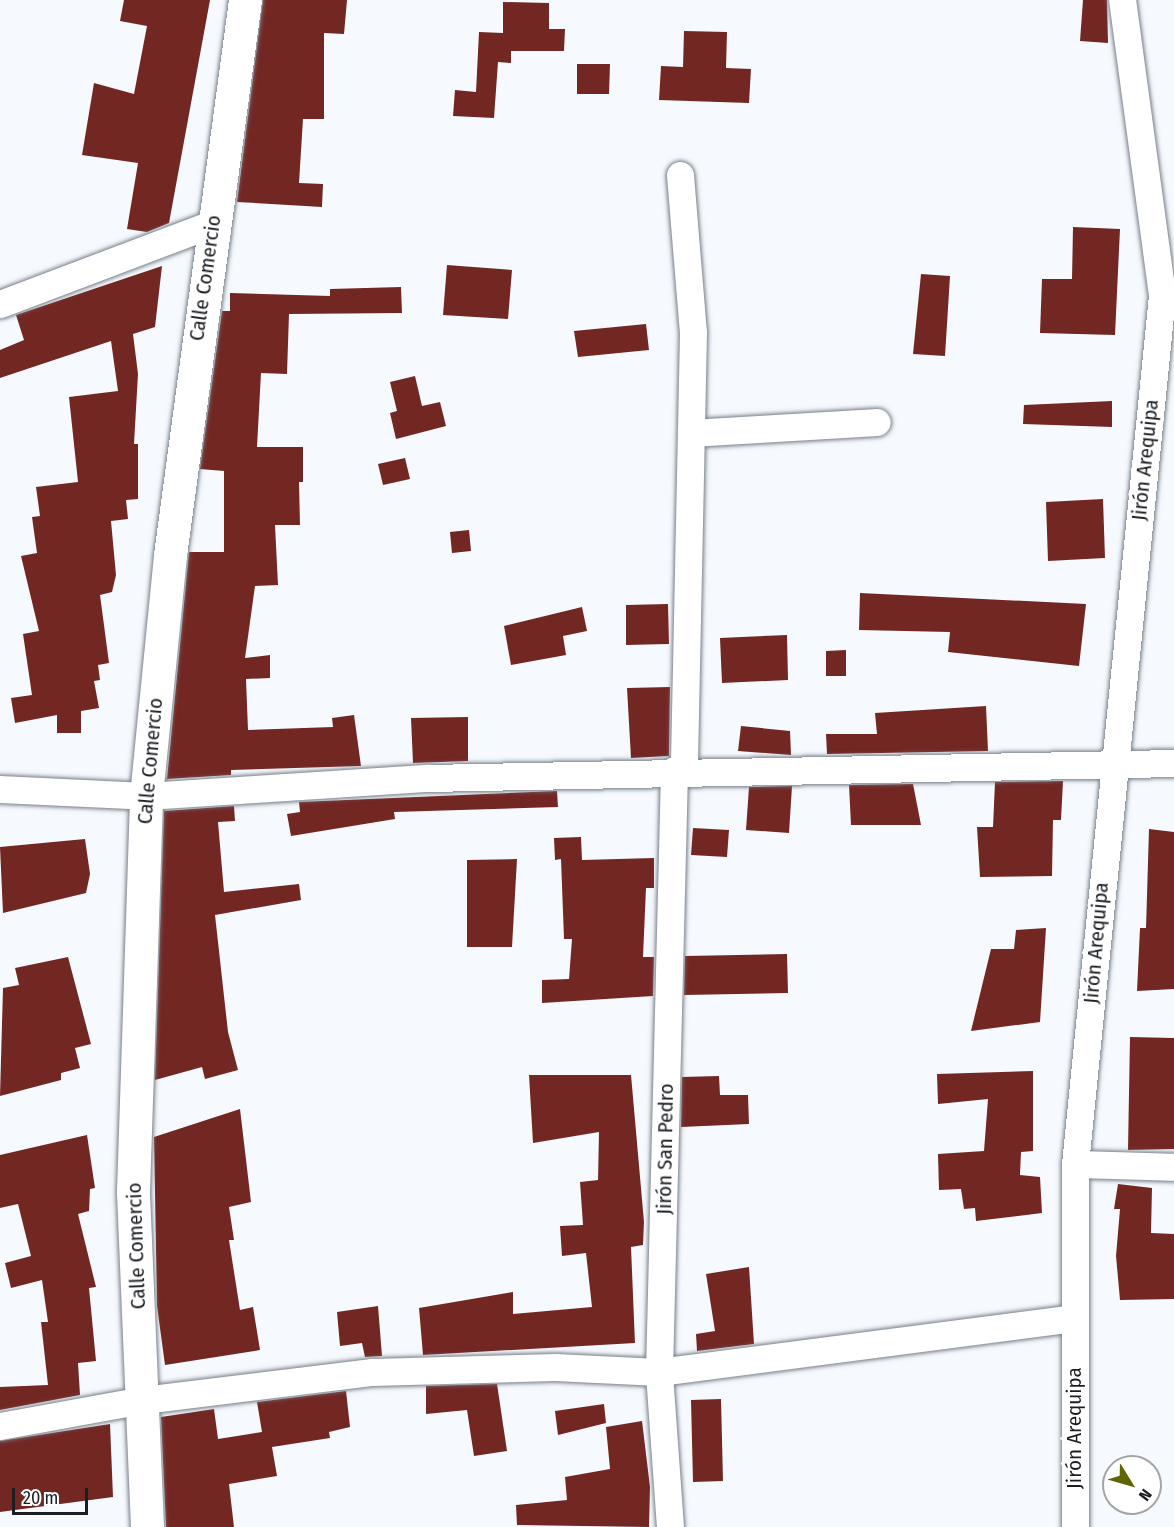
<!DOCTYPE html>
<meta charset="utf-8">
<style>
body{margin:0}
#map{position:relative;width:1174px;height:1527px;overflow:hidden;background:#f6fafe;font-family:"Fira Sans Condensed",sans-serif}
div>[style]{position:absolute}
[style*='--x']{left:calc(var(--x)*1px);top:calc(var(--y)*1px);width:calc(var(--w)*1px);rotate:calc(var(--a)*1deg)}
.building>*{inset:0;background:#732723}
.roads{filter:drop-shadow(0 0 2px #777f88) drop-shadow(0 0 2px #777f88)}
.minor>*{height:27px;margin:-13.5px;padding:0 13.5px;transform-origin:13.5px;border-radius:13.5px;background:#fff}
.tertiary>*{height:33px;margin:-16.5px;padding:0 16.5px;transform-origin:16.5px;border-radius:16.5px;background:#fff}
span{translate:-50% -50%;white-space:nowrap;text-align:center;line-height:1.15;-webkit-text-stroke:6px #fff;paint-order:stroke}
.street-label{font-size:21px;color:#1a1d21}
.north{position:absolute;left:1102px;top:1455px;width:60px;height:60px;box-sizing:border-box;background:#fff;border:2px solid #a3a5a6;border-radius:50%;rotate:127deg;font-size:16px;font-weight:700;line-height:24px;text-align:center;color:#1a1d21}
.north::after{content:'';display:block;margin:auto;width:21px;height:27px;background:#5e6502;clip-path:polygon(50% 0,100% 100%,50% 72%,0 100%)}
.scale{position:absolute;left:12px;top:1488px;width:76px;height:27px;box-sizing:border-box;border:3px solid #1a1d21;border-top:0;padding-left:8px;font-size:18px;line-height:21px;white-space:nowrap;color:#1a1d21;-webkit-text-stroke:4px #fff;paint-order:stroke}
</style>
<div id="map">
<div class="building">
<div style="clip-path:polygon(124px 0,210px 0,169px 223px,147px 232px,127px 229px,138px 163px,82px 155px,94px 83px,134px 94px,147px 26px,120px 21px)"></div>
<div style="clip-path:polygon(263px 0,347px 0,344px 34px,324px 33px,324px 119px,303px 119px,299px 183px,323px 184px,322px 207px,237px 202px)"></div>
<div style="clip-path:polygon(1083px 0,1107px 0,1108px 43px,1080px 41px)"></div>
<div style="clip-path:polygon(503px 2px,549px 3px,549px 29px,565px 29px,564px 51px,511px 51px,511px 63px,498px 62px,494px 118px,453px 116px,455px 90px,476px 92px,479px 32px,503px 33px)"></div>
<div style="clip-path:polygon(684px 31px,727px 32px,726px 68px,751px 69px,749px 103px,659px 100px,661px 66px,683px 67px)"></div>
<div style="clip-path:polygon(577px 64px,610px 64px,609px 94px,577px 94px)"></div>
<div style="clip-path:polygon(1073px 227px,1120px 229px,1115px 335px,1040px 333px,1042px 279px,1072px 279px)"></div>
<div style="clip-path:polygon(447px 265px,512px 270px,508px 319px,443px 315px)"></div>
<div style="clip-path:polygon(162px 266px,155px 327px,133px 334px,138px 374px,134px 444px,138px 444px,138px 499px,126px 500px,128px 519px,111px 521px,116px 575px,112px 592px,100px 595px,109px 663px,98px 665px,100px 680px,94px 681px,99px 708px,81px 711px,81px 733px,57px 733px,57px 715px,15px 723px,11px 698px,32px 695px,23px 634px,39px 631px,21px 556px,37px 553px,32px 517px,40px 516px,36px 487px,78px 482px,69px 397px,118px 391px,111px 341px,0 378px,0 350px,24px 340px,16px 315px)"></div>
<div style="clip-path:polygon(921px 274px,950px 276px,945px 356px,913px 354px)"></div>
<div style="clip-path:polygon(401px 287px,402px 313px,289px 314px,287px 374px,261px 373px,257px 447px,303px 447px,303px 482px,299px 482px,300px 525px,275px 525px,278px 585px,255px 586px,245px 658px,270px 655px,270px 678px,246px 679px,248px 730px,333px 727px,332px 718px,354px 715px,361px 766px,231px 770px,231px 775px,167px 779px,189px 552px,224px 552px,224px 471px,200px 469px,222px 311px,230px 311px,230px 293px,330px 296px,330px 289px)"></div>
<div style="clip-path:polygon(646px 324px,649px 350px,578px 357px,574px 331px)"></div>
<div style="clip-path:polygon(415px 376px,422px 406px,440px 402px,446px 426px,396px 439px,390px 413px,397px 411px,390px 382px)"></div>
<div style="clip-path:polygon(1112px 401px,1112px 427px,1023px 424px,1024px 405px)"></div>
<div style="clip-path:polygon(405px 458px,410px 479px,383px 485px,378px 464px)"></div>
<div style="clip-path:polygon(1103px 499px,1105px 558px,1048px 561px,1046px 502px)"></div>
<div style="clip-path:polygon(469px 530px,471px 551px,452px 553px,450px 532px)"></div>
<div style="clip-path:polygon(860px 593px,1086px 604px,1079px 666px,948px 652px,950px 632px,859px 630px)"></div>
<div style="clip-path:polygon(668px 604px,669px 644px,626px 645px,626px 605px)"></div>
<div style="clip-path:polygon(582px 607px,587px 631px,563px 636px,566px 655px,511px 665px,504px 626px)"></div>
<div style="clip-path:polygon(787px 635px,788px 680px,722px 683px,720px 638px)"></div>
<div style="clip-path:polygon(846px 650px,846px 676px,826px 676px,826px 651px)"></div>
<div style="clip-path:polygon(670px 687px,669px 756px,631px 758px,627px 688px)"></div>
<div style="clip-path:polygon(986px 706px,988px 751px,827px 754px,826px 734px,877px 734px,875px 713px)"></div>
<div style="clip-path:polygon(468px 717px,468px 761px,413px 763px,411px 718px)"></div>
<div style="clip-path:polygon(741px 726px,790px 731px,791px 755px,738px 751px)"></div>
<div style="clip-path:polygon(1063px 781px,1061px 820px,1053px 820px,1052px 876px,980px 877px,977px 827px,993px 827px,995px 782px)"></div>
<div style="clip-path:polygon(913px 784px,921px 825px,851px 825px,849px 785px)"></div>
<div style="clip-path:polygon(792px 786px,789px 833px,746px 830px,749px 787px)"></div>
<div style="clip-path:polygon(557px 791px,558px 807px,394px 812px,395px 819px,291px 836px,287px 814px,300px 812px,299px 802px)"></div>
<div style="clip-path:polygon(234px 806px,235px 821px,218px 822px,224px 892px,299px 884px,301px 900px,215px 915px,228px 1032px,238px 1070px,205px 1079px,202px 1067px,155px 1080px,164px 811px)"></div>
<div style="clip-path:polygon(693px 828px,729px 830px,727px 857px,691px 855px)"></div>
<div style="clip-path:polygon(1149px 829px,1174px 832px,1174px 989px,1137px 991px,1140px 928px,1146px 928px)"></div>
<div style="clip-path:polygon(581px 837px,582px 860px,654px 858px,654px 888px,646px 888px,643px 957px,654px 957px,653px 996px,542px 1003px,542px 980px,569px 979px,572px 939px,564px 939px,561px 859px,555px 860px,554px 838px)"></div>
<div style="clip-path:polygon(85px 839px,90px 874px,86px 893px,3px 913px,0 847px)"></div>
<div style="clip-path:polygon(517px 859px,512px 947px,467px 947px,467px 860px)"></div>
<div style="clip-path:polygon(1046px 928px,1040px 1022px,971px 1031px,991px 949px,1014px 949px,1016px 930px)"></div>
<div style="clip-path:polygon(787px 954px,788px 993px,684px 995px,685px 956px)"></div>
<div style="clip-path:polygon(68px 957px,91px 1044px,75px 1048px,80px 1068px,61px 1073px,61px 1080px,0 1096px,3px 988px,19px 985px,15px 968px)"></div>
<div style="clip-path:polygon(1130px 1037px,1174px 1038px,1174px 1149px,1128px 1150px)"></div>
<div style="clip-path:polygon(1033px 1071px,1033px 1151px,1021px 1152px,1020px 1175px,1040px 1177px,1042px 1213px,976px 1221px,975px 1208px,964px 1209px,961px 1189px,939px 1190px,938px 1154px,984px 1151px,988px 1099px,938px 1104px,937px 1074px)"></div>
<div style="clip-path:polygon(529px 1075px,631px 1075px,644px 1222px,643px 1245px,631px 1247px,635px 1343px,423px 1355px,419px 1308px,513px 1292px,513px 1314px,592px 1307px,586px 1253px,562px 1256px,560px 1226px,583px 1225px,580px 1182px,598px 1180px,599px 1132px,533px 1143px)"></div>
<div style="clip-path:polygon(719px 1076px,720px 1095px,748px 1095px,749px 1124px,681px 1127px,682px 1077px)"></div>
<div style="clip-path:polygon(240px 1109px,251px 1202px,229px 1207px,234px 1240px,229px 1240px,240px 1310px,253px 1307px,260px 1350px,165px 1365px,157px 1306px,154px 1137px)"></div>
<div style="clip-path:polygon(87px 1135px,95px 1188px,90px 1189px,89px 1211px,78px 1214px,96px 1287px,89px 1288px,96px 1361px,78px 1363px,80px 1395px,0 1410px,0 1387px,48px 1385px,41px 1322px,48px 1322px,42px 1280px,11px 1288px,5px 1263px,31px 1256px,18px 1204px,0 1208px,0 1155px)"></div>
<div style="clip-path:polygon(1118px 1184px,1152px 1188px,1151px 1233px,1174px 1234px,1174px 1299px,1120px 1300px,1116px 1256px,1120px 1209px,1114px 1209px)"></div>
<div style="clip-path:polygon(749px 1267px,754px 1344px,697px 1351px,696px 1334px,715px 1331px,706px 1274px)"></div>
<div style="clip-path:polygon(378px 1306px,382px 1356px,365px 1357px,362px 1343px,340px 1346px,337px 1312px)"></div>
<div style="clip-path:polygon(497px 1384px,507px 1451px,474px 1456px,467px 1410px,426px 1414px,426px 1386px)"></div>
<div style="clip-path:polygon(346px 1391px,350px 1427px,329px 1432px,330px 1438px,272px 1447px,277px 1476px,229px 1484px,234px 1527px,166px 1527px,161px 1417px,214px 1409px,218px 1439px,262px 1432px,257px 1402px)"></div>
<div style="clip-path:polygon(721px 1399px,723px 1481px,693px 1482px,691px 1400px)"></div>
<div style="clip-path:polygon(604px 1404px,606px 1423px,558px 1435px,555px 1411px)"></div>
<div style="clip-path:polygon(642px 1421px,650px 1487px,649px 1527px,517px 1525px,516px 1505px,567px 1500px,565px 1477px,610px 1469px,606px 1427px)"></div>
<div style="clip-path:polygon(110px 1424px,113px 1497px,0 1512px,0 1441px)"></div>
</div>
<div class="roads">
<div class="minor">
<div style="--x:680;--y:175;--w:158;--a:85.3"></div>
<div style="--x:693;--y:332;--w:438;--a:91.2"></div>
<div style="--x:0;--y:304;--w:227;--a:-20.7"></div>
<div style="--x:691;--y:433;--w:186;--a:-3.4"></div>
<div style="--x:0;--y:789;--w:146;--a:2.7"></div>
<div style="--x:146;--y:796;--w:283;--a:-3.7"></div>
<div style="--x:428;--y:778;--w:746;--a:-1.15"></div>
<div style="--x:1075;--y:1164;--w:99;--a:1.7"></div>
<div style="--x:0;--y:1426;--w:145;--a:-10.3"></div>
<div style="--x:143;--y:1400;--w:231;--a:-7"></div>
<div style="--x:372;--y:1372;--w:183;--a:-1.6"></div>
<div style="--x:555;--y:1367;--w:104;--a:2.8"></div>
<div style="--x:659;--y:1372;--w:418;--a:-7.4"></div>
<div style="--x:670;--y:1527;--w:155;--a:-94.1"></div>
<div style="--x:659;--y:1372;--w:602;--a:-88.57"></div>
<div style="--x:1075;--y:1527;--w:363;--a:-90"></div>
<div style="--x:1075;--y:1164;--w:873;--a:-84.28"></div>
<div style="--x:1162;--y:295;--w:298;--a:-97.7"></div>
</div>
<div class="tertiary">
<div style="--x:147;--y:1527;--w:336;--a:-92.4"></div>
<div style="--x:133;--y:1191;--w:395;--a:-88.1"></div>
<div style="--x:146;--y:796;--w:242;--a:-84.3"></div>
<div style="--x:170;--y:555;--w:560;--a:-82.3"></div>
</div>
</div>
<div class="street-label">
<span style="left:205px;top:278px;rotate:-82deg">Calle Comercio</span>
<span style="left:1145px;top:460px;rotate:-84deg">Jirón Arequipa</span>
<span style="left:150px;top:761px;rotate:-85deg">Calle Comercio</span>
<span style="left:1096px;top:943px;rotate:-85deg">Jirón Arequipa</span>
<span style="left:665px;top:1149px;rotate:-89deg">Jirón San Pedro</span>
<span style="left:136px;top:1246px;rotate:-92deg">Calle Comercio</span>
<span style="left:1074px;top:1428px;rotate:-90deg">Jirón Arequipa</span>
</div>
<div class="north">N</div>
<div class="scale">20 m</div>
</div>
